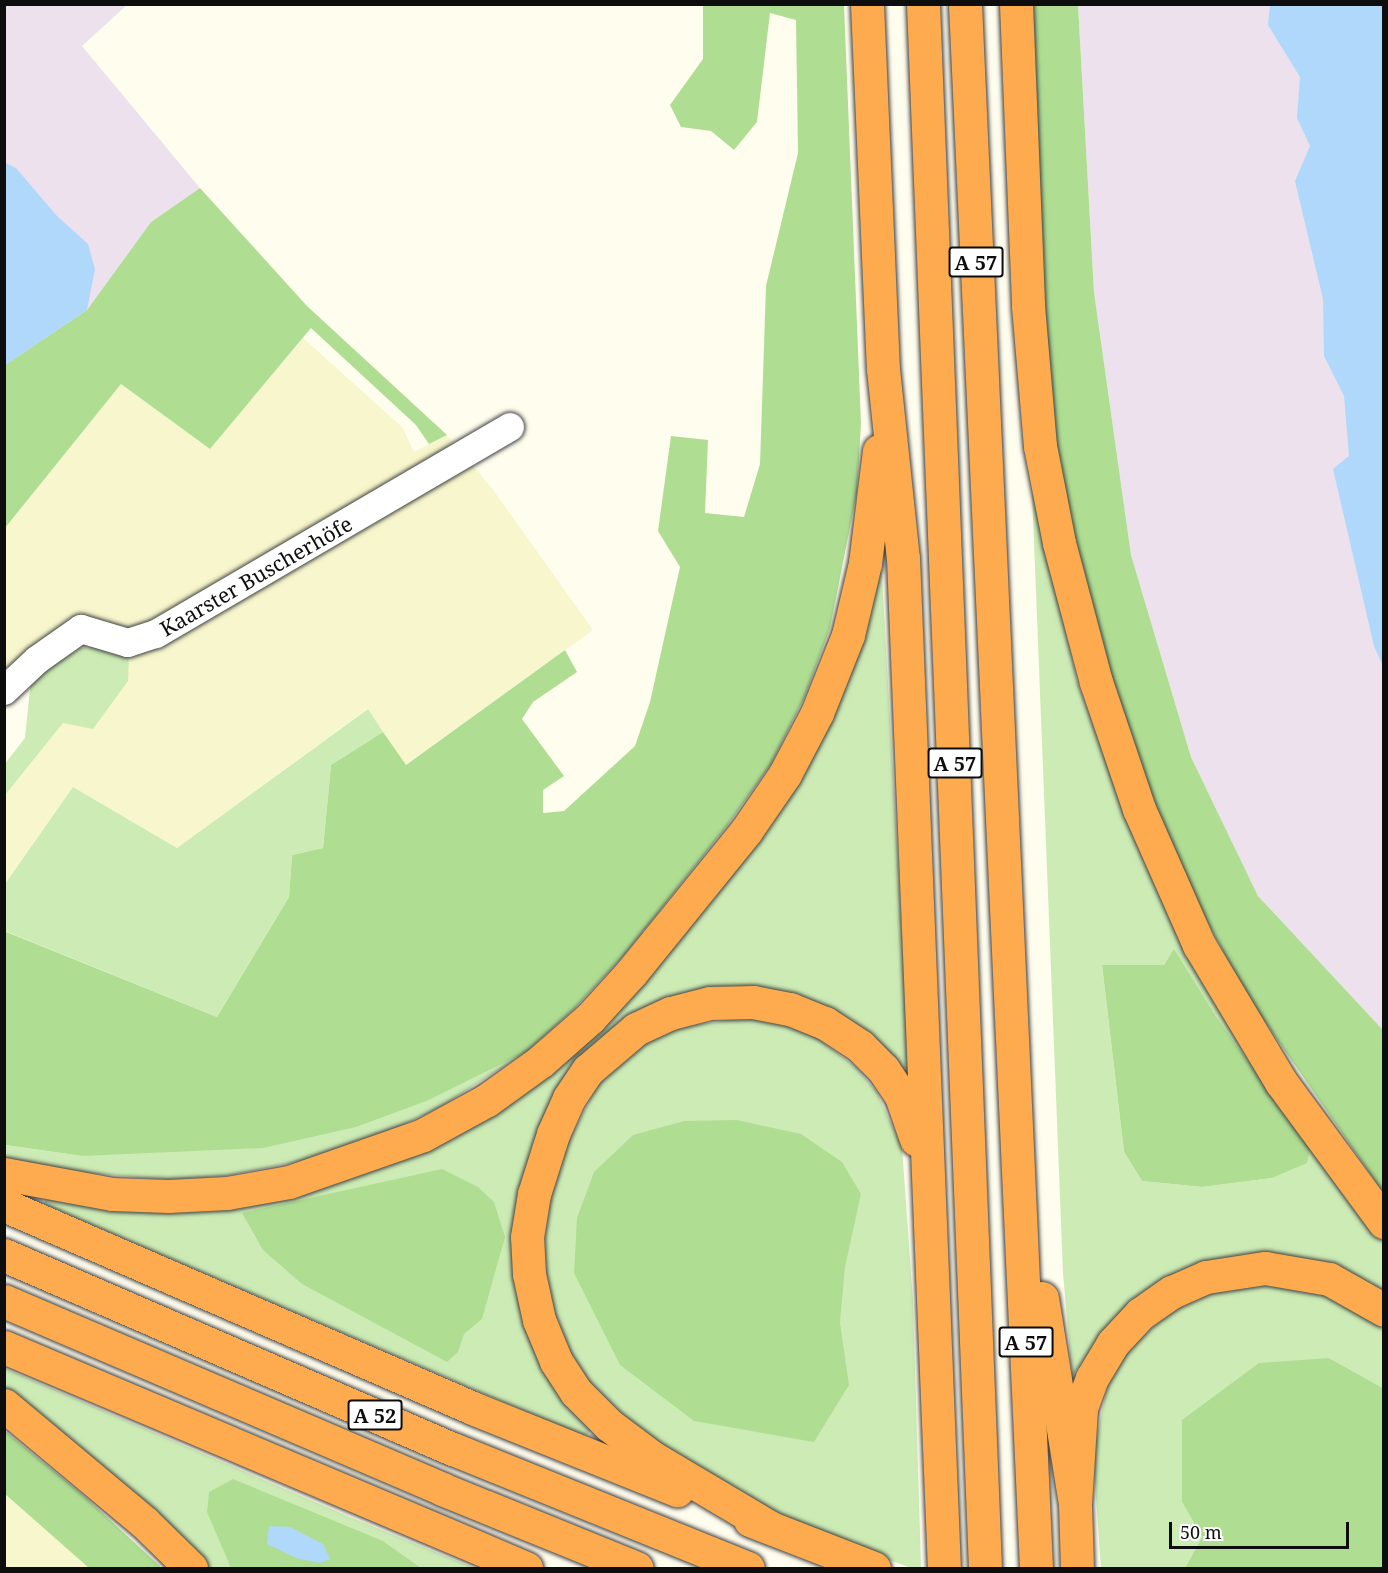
<!DOCTYPE html>
<meta charset="utf-8">
<style>
body{margin:0}
#map{position:relative;width:1388px;height:1573px;overflow:hidden;background:#fffdee;font-family:"Noto Serif",serif}
div>[style]{position:absolute}
[style*='--x']{left:calc(var(--x)*1px);top:calc(var(--y)*1px);width:calc(var(--w)*1px);rotate:calc(var(--a)*1deg)}
.industrial>*{inset:0;background:#ece1ed}
.farmland>*{inset:0;background:#f7f6cc}
.green>*{inset:0;background:#cdecb5}
.forest>*{inset:0;background:#afde93}
.water>*{inset:0;background:#afd8fa}
.roads{filter:drop-shadow(0 0 2px #404040) drop-shadow(0 0 2px #404040)}
.minor>*{height:28px;margin:-14px;padding:0 14px;transform-origin:14px;border-radius:14px;background:#fff}
.highway>*{height:33px;margin:-16.5px;padding:0 16.5px;transform-origin:16.5px;border-radius:16.5px;background:#fdab4e}
span{translate:-50% -50%;white-space:nowrap;text-align:center;line-height:1.15;-webkit-text-stroke:6px #fff;paint-order:stroke}
.shield-label span{padding:2px 4px;background:#fff;border:2px solid;border-radius:4px;-webkit-text-stroke-width:0}
.shield-label{font-size:20px;color:#0d0d0d;font-weight:700}
.street-label{font-size:21px;color:#0d0d0d}
.frame{position:absolute;inset:0;border:6px solid #0d0d0d;pointer-events:none}
.scale{position:absolute;left:1169px;top:1522px;width:180px;height:27px;box-sizing:border-box;border:3px solid #0d0d0d;border-top:0;padding-left:8px;font-size:18px;line-height:21px;white-space:nowrap;color:#0d0d0d;-webkit-text-stroke:4px #fff;paint-order:stroke}
</style>
<div id="map">
<div class="industrial">
<div style="clip-path:polygon(4px 5px,127px 5px,82px 46px,200px 188px,151px 222px,87px 310px,5px 365px)"></div>
<div style="clip-path:polygon(1078px 5px,1383px 5px,1383px 1030px,1258px 896px,1191px 757px,1131px 555px,1094px 292px)"></div>
</div>
<div class="farmland">
<div style="clip-path:polygon(303px 338px,402px 427px,414px 452px,447px 435px,491px 487px,593px 630px,405px 765px,367px 709px,177px 848px,73px 787px,5px 884px,5px 765px,25px 738px,31px 680px,5px 675px,5px 528px,121px 384px,210px 449px)"></div>
<div style="clip-path:polygon(5px 1494px,89px 1568px,5px 1568px)"></div>
</div>
<div class="green">
<div style="clip-path:polygon(evenodd,1032px 491px,1078px 684px,1136px 842px,1384px 1233px,1383px 1296px,1375px 1289px,1163px 1280px,1138px 1296px,1114px 1318px,1072px 1376px,1063px 1273px,1032px 491px,1174px 950px,1217px 1018px,1272px 1178px,1202px 1187px,1142px 1181px,1124px 1152px,1102px 965px,1164px 965px,1174px 950px)"></div>
<div style="clip-path:polygon(881px 557px,910px 1082px,751px 990px,579px 1064px,520px 1307px,538px 1359px,592px 1429px,585px 1437px,44px 1204px,46px 1198px,105px 1205px,446px 1134px,720px 880px)"></div>
<div style="clip-path:polygon(99px 647px,129px 658px,128px 681px,93px 729px,63px 723px,5px 795px,4px 765px,25px 738px,31px 680px,80px 648px)"></div>
<div style="clip-path:polygon(368px 709px,383px 732px,331px 765px,323px 848px,292px 855px,289px 897px,217px 1017px,5px 931px,5px 884px,73px 787px,177px 848px)"></div>
<div style="clip-path:polygon(746px 1018px,784px 1024px,817px 1038px,857px 1068px,876px 1091px,902px 1147px,913px 1301px,921px 1568px,911px 1568px,836px 1540px,724px 1487px,620px 1417px,590px 1383px,562px 1340px,547px 1295px,544px 1245px,550px 1201px,564px 1151px,597px 1086px,648px 1039px,679px 1027px)"></div>
<div style="clip-path:polygon(526px 1052px,437px 1109px,374px 1138px,312px 1159px,224px 1176px,173px 1180px,50px 1170px,5px 1159px,4px 1145px,82px 1156px,429px 1100px)"></div>
<div style="clip-path:polygon(1246px 1284px,1288px 1285px,1325px 1293px,1361px 1311px,1383px 1330px,1383px 1388px,1329px 1358px,1182px 1502px,1202px 1537px,1185px 1568px,1101px 1568px,1093px 1455px,1108px 1383px,1125px 1353px,1167px 1314px,1202px 1296px)"></div>
<div style="clip-path:polygon(4px 1368px,350px 1517px,474px 1568px,203px 1568px,5px 1394px)"></div>
</div>
<div class="forest">
<div style="clip-path:polygon(703px 5px,844px 5px,861px 423px,857px 492px,830px 628px,805px 696px,771px 764px,727px 826px,624px 955px,573px 1010px,526px 1052px,429px 1100px,356px 1127px,263px 1148px,82px 1156px,5px 1145px,4px 931px,217px 1017px,289px 897px,292px 855px,323px 848px,331px 765px,383px 732px,406px 765px,565px 650px,577px 672px,533px 702px,522px 719px,564px 776px,543px 790px,543px 813px,564px 811px,635px 746px,650px 702px,680px 567px,658px 531px,671px 436px,708px 440px,705px 513px,744px 517px,760px 464px,766px 286px,798px 153px,796px 20px,770px 13px,757px 122px,734px 150px,711px 131px,681px 127px,670px 105px,703px 59px)"></div>
<div style="clip-path:polygon(1031px 5px,1078px 5px,1094px 292px,1131px 555px,1191px 757px,1258px 896px,1383px 1030px,1383px 1192px,1247px 996px,1200px 908px,1154px 808px,1087px 614px,1051px 430px)"></div>
<div style="clip-path:polygon(200px 188px,307px 306px,447px 435px,429px 444px,416px 425px,311px 328px,210px 449px,121px 384px,5px 528px,5px 365px,87px 310px,151px 222px)"></div>
<div style="clip-path:polygon(1174px 949px,1217px 1018px,1310px 1149px,1307px 1163px,1272px 1178px,1202px 1187px,1142px 1181px,1124px 1152px,1102px 965px,1164px 965px)"></div>
<div style="clip-path:polygon(737px 1120px,801px 1134px,842px 1162px,861px 1194px,845px 1267px,840px 1323px,849px 1385px,814px 1442px,694px 1421px,620px 1365px,574px 1273px,577px 1218px,594px 1172px,633px 1135px,684px 1121px)"></div>
<div style="clip-path:polygon(442px 1169px,478px 1187px,494px 1202px,505px 1237px,482px 1319px,464px 1334px,458px 1352px,447px 1362px,302px 1284px,263px 1250px,242px 1213px)"></div>
<div style="clip-path:polygon(1329px 1358px,1383px 1388px,1383px 1568px,1185px 1568px,1202px 1537px,1182px 1502px,1182px 1420px,1259px 1363px)"></div>
<div style="clip-path:polygon(5px 1431px,84px 1496px,162px 1568px,89px 1568px,5px 1494px)"></div>
<div style="clip-path:polygon(233px 1479px,383px 1541px,421px 1568px,231px 1568px,207px 1512px,209px 1492px)"></div>
</div>
<div class="water">
<div style="clip-path:polygon(1270px 5px,1383px 5px,1383px 666px,1374px 646px,1333px 469px,1349px 456px,1344px 396px,1324px 356px,1323px 299px,1295px 181px,1310px 146px,1297px 118px,1300px 77px,1268px 25px)"></div>
<div style="clip-path:polygon(4px 162px,16px 168px,57px 216px,88px 244px,95px 269px,87px 310px,5px 365px)"></div>
<div style="clip-path:polygon(269px 1526px,290px 1527px,323px 1544px,330px 1559px,320px 1563px,296px 1558px,267px 1544px)"></div>
</div>
<div class="roads">
<div class="minor">
<div style="--x:4;--y:691;--w:45;--a:-43.2"></div>
<div style="--x:37;--y:660;--w:54;--a:-35.2"></div>
<div style="--x:81;--y:629;--w:49;--a:16.6"></div>
<div style="--x:128;--y:643;--w:29;--a:-18"></div>
<div style="--x:156;--y:634;--w:410;--a:-30.3"></div>
</div>
<div class="highway">
<div style="--x:867;--y:4;--w:365;--a:87.5"></div>
<div style="--x:883;--y:369;--w:190;--a:84"></div>
<div style="--x:903;--y:558;--w:1011;--a:87.68"></div>
<div style="--x:923;--y:4;--w:1565;--a:87.73"></div>
<div style="--x:965;--y:4;--w:1566;--a:87.4"></div>
<div style="--x:1016;--y:4;--w:302;--a:87.7"></div>
<div style="--x:1028;--y:306;--w:141;--a:85.1"></div>
<div style="--x:1040;--y:446;--w:99;--a:78.9"></div>
<div style="--x:1059;--y:543;--w:144;--a:75.1"></div>
<div style="--x:1096;--y:682;--w:134;--a:71.3"></div>
<div style="--x:1139;--y:809;--w:149;--a:66.2"></div>
<div style="--x:1199;--y:945;--w:160;--a:59.1"></div>
<div style="--x:1281;--y:1082;--w:174;--a:53.7"></div>
<div style="--x:4;--y:1174;--w:110;--a:10.5"></div>
<div style="--x:112;--y:1194;--w:56;--a:2"></div>
<div style="--x:168;--y:1196;--w:59;--a:-2.9"></div>
<div style="--x:227;--y:1193;--w:63;--a:-10.1"></div>
<div style="--x:289;--y:1182;--w:142;--a:-19.3"></div>
<div style="--x:423;--y:1135;--w:73;--a:-28.7"></div>
<div style="--x:487;--y:1100;--w:67;--a:-35.8"></div>
<div style="--x:541;--y:1061;--w:65;--a:-41.3"></div>
<div style="--x:590;--y:1018;--w:61;--a:-47.7"></div>
<div style="--x:631;--y:973;--w:183;--a:-51"></div>
<div style="--x:746;--y:831;--w:69;--a:-55.6"></div>
<div style="--x:785;--y:774;--w:69;--a:-62.3"></div>
<div style="--x:817;--y:713;--w:84;--a:-68.3"></div>
<div style="--x:848;--y:635;--w:74;--a:-76.7"></div>
<div style="--x:865;--y:563;--w:113;--a:-82.9"></div>
<div style="--x:4;--y:1205;--w:513;--a:23.42"></div>
<div style="--x:475;--y:1409;--w:218;--a:21.9"></div>
<div style="--x:4;--y:1255;--w:489;--a:23.4"></div>
<div style="--x:453;--y:1449;--w:318;--a:22"></div>
<div style="--x:1042;--y:1298;--w:209;--a:80.9"></div>
<div style="--x:1075;--y:1504;--w:64;--a:88.2"></div>
<div style="--x:4;--y:1301;--w:477;--a:23.2"></div>
<div style="--x:442;--y:1489;--w:210;--a:22.1"></div>
<div style="--x:4;--y:1347;--w:567;--a:22.95"></div>
<div style="--x:4;--y:1405;--w:182;--a:39.9"></div>
<div style="--x:144;--y:1522;--w:66;--a:44.4"></div>
<div style="--x:1075;--y:1504;--w:96;--a:-86.4"></div>
<div style="--x:1081;--y:1408;--w:32;--a:-70"></div>
<div style="--x:1092;--y:1378;--w:41;--a:-59"></div>
<div style="--x:1113;--y:1343;--w:40;--a:-47"></div>
<div style="--x:1140;--y:1314;--w:39;--a:-35"></div>
<div style="--x:1172;--y:1292;--w:37;--a:-24"></div>
<div style="--x:1206;--y:1277;--w:60;--a:-8.7"></div>
<div style="--x:1265;--y:1268;--w:65;--a:9.8"></div>
<div style="--x:1329;--y:1279;--w:63;--a:29.4"></div>
<div style="--x:750;--y:1520;--w:133;--a:21.2"></div>
<div style="--x:771;--y:1528;--w:137;--a:-149.3"></div>
<div style="--x:653;--y:1458;--w:55;--a:-143.1"></div>
<div style="--x:609;--y:1425;--w:47;--a:-135"></div>
<div style="--x:576;--y:1392;--w:37;--a:-123"></div>
<div style="--x:556;--y:1361;--w:44;--a:-112.5"></div>
<div style="--x:539;--y:1320;--w:47;--a:-102.3"></div>
<div style="--x:529;--y:1274;--w:37;--a:-93"></div>
<div style="--x:527;--y:1237;--w:44;--a:-80.8"></div>
<div style="--x:534;--y:1194;--w:63;--a:-72.4"></div>
<div style="--x:553;--y:1134;--w:39;--a:-66"></div>
<div style="--x:569;--y:1098;--w:34;--a:-56"></div>
<div style="--x:588;--y:1070;--w:63;--a:-40.5"></div>
<div style="--x:636;--y:1029;--w:38;--a:-25"></div>
<div style="--x:671;--y:1013;--w:40;--a:-14.4"></div>
<div style="--x:710;--y:1003;--w:43;--a:-1.3"></div>
<div style="--x:753;--y:1002;--w:38;--a:11"></div>
<div style="--x:790;--y:1009;--w:38;--a:22"></div>
<div style="--x:825;--y:1023;--w:42;--a:33.3"></div>
<div style="--x:860;--y:1046;--w:33;--a:45"></div>
<div style="--x:883;--y:1069;--w:32;--a:56"></div>
<div style="--x:901;--y:1096;--w:46;--a:70.8"></div>
</div>
</div>
<div class="shield-label">
<span style="left:976px;top:262px">A 57</span>
<span style="left:955px;top:763px">A 57</span>
<span style="left:1026px;top:1342px">A 57</span>
<span style="left:375px;top:1415px">A 52</span>
</div>
<div class="street-label">
<span style="left:256px;top:576px;rotate:-30deg">Kaarster Buscherhöfe</span>
</div>
<div class="frame"></div>
<div class="scale">50 m</div>
</div>
